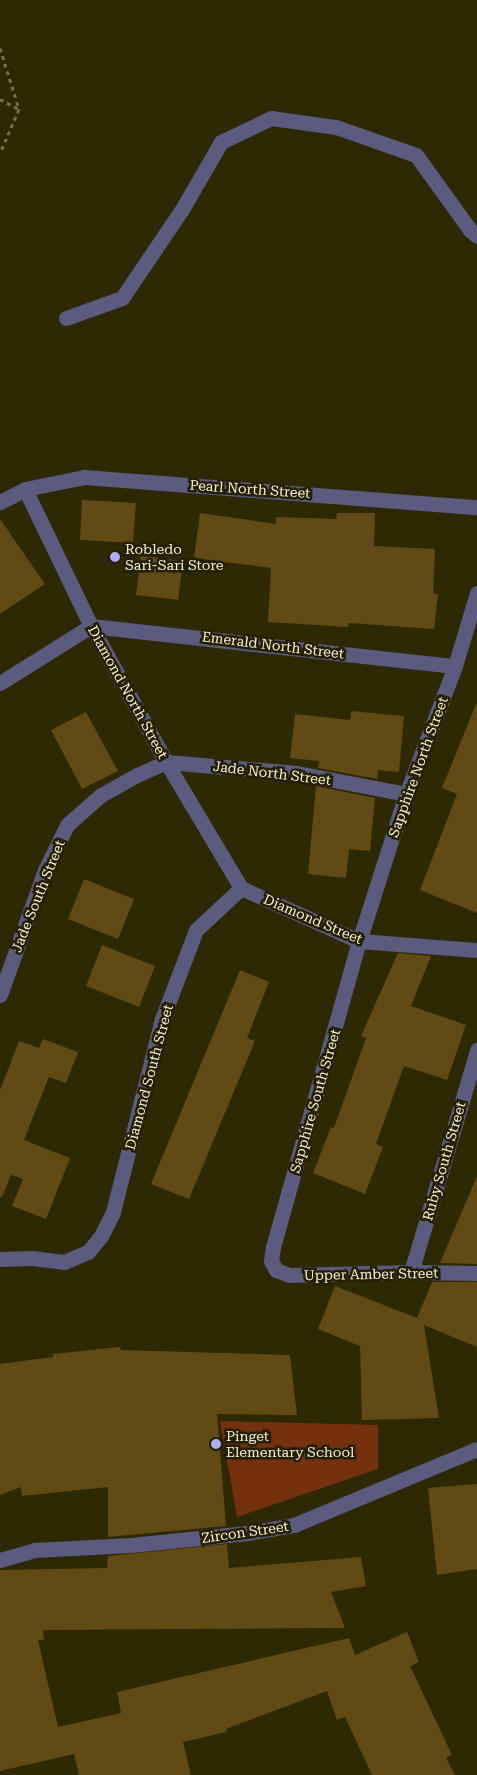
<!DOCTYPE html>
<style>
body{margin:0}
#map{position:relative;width:477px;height:1775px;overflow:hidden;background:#2d2903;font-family:"Roboto Serif",serif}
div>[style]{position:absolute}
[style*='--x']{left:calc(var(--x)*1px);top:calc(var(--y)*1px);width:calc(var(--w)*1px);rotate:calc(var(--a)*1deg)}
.green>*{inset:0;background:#75300d}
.building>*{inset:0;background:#624a15}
.path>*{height:3px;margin-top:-1.5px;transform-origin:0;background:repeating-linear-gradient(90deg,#74704c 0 4px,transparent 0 8px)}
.minor>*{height:15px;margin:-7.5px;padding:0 7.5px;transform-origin:7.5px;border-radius:7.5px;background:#5b5b7f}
.dots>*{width:14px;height:14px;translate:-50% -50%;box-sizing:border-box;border:2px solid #231f00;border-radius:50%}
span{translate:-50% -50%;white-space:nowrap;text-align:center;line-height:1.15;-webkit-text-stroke:5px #231f00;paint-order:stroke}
.street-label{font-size:14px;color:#f5f2cf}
.poi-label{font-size:14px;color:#f5f2cf}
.left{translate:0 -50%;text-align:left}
</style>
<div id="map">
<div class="green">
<div style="clip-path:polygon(220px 1421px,378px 1425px,378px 1469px,237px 1517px)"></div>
</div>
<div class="building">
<div style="clip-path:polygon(82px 500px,136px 503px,133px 543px,80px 540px)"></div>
<div style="clip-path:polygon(200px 513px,276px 524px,276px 517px,336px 519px,337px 513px,375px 513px,374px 546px,435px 549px,433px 593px,438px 594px,434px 629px,349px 623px,348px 627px,268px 622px,271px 568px,194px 558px)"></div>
<div style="clip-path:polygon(0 519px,45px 584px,0 614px)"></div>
<div style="clip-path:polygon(141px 556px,183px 561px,178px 600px,136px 595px)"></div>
<div style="clip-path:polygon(476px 704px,477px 704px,477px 913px,420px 890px,457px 794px,442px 788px)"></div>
<div style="clip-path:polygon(351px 711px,404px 716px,399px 772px,378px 770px,377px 779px,318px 768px,319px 761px,290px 758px,295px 714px,350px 720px)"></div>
<div style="clip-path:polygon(86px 712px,118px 771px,82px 789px,51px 730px)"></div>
<div style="clip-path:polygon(316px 786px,375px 798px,370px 851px,349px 849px,346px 878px,308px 874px)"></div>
<div style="clip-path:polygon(84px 879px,134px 899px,118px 939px,68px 919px)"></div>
<div style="clip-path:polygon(102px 945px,155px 966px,139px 1007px,86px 986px)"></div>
<div style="clip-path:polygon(398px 953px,431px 956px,411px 1006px,466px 1025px,447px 1080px,404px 1066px,376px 1144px,383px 1147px,365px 1194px,313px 1173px,331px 1127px,334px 1128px,366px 1038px,361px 1036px)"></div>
<div style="clip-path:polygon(240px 970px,269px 982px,247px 1038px,255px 1041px,189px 1199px,151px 1184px)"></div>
<div style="clip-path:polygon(43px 1039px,78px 1052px,66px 1083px,49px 1077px,24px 1140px,70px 1158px,46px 1219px,12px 1206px,23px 1179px,11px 1175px,2px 1197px,0 1197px,0 1090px,19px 1041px,39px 1048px)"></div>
<div style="clip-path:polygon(477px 1176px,477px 1264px,440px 1263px)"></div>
<div style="clip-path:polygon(432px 1282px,477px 1282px,477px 1347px,424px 1325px,439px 1418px,362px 1420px,360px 1346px,318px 1329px,335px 1286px,417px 1318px)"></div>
<div style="clip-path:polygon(120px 1347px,121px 1350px,290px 1355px,297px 1415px,217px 1414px,226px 1526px,108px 1537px,108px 1487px,22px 1496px,21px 1487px,0 1495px,0 1364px,53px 1357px,53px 1354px)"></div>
<div style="clip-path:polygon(477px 1484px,477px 1569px,437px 1575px,428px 1488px)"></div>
<div style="clip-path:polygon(227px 1544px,229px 1568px,361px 1557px,366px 1586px,331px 1592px,345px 1628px,43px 1630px,44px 1640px,38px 1640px,58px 1727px,121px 1713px,117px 1692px,349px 1638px,355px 1655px,407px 1632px,419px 1662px,410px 1666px,452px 1755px,446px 1758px,455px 1775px,372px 1775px,345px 1717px,337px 1720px,327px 1691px,226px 1729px,227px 1732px,183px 1742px,191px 1775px,79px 1775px,74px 1754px,0 1771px,0 1570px,107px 1568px,108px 1556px)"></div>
</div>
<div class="path">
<div style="--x:0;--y:48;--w:64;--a:72.7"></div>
<div style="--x:19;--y:109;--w:48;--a:113.4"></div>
<div style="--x:0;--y:99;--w:21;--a:28"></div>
</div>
<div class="minor">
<div style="--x:66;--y:318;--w:59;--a:-19.7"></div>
<div style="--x:122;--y:298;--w:105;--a:-55.9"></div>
<div style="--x:181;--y:211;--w:80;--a:-59.9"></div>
<div style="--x:221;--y:142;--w:55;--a:-25.6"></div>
<div style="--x:271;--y:118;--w:66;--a:7.9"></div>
<div style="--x:336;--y:127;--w:85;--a:19.3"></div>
<div style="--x:416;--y:155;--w:92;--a:54.2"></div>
<div style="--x:470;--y:230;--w:9;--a:41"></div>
<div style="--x:25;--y:489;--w:152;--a:64.3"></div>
<div style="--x:91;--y:626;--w:155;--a:61.1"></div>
<div style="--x:166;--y:762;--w:147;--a:59.2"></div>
<div style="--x:0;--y:502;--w:28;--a:-27"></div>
<div style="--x:25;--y:489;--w:60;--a:-11.5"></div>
<div style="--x:84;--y:477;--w:394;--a:4.4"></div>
<div style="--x:477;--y:593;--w:76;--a:106.8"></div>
<div style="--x:455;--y:666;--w:137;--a:110.9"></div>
<div style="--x:406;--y:794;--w:154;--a:107.7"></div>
<div style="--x:359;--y:941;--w:318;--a:105.7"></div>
<div style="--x:273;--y:1247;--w:14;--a:98"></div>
<div style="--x:271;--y:1261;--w:10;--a:61"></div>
<div style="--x:276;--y:1270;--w:14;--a:21"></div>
<div style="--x:289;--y:1275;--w:122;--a:-1.4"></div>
<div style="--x:411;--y:1272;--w:66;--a:0.9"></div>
<div style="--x:0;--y:683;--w:107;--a:-32.1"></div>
<div style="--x:91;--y:626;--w:366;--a:6.3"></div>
<div style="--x:241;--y:888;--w:129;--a:24.2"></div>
<div style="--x:359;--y:941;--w:118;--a:4.4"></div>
<div style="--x:0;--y:995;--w:133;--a:-70.2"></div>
<div style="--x:45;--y:870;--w:50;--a:-63.9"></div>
<div style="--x:67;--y:825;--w:45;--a:-41.4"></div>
<div style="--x:101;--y:795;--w:41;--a:-29.1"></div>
<div style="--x:137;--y:775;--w:32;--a:-24"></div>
<div style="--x:166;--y:762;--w:131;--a:4.8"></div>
<div style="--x:297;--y:773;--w:111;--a:10.9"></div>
<div style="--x:0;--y:1259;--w:32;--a:-2"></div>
<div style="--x:32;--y:1258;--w:32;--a:7"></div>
<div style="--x:64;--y:1262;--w:26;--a:-23"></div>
<div style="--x:88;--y:1252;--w:21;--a:-51"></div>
<div style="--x:101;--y:1236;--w:27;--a:-63"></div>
<div style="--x:113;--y:1212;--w:199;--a:-75.8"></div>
<div style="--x:162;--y:1019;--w:95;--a:-69.1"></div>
<div style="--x:196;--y:930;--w:62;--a:-43"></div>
<div style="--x:411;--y:1272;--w:232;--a:-73.4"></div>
<div style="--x:0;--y:1560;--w:35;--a:-16"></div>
<div style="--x:34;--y:1550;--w:97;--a:-3"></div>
<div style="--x:131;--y:1545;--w:117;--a:-5.9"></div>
<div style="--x:247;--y:1533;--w:48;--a:-9.7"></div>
<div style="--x:294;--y:1525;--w:198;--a:-22.6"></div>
</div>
<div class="dots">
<div style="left:115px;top:557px;background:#aeaefa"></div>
<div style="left:216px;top:1444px;background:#aeaefa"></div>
</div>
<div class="street-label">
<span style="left:250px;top:489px;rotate:4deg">Pearl North Street</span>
<span style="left:273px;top:645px;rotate:7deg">Emerald North Street</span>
<span style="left:128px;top:692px;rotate:61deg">Diamond North Street</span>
<span style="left:418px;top:767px;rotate:-70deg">Sapphire North Street</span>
<span style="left:272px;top:773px;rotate:7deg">Jade North Street</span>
<span style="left:38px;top:896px;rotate:-68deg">Jade South Street</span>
<span style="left:313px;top:919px;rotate:23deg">Diamond Street</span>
<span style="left:149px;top:1077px;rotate:-75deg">Diamond South Street</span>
<span style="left:315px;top:1101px;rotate:-74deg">Sapphire South Street</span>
<span style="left:444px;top:1161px;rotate:-74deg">Ruby South Street</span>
<span style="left:371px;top:1274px;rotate:-1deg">Upper Amber Street</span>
<span style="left:245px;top:1532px;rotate:-8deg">Zircon Street</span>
</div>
<div class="poi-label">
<span class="left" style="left:125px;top:557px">Robledo<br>Sari-Sari Store</span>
<span class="left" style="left:226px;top:1444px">Pinget<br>Elementary School</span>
</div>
</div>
